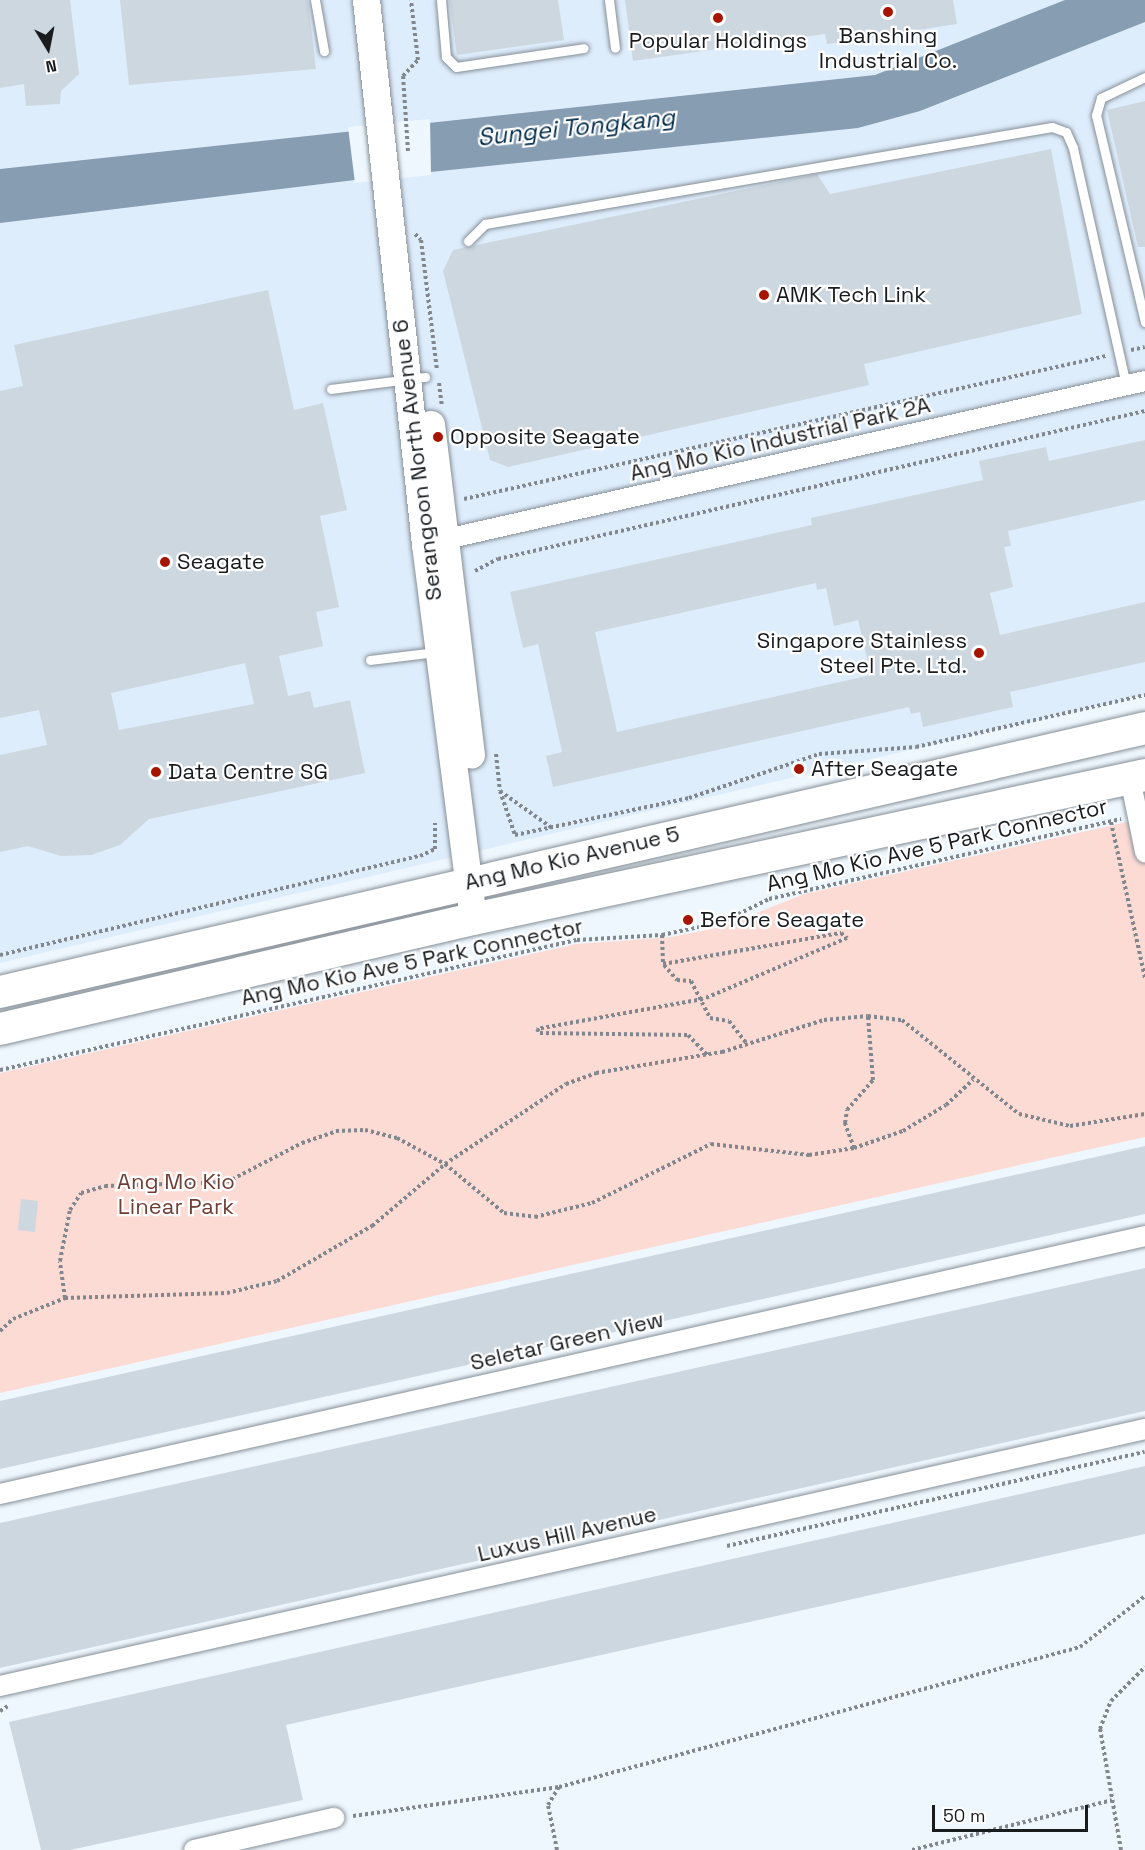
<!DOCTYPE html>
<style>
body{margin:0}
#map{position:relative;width:1145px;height:1850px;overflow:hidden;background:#eff7fe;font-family:"Space Grotesk",sans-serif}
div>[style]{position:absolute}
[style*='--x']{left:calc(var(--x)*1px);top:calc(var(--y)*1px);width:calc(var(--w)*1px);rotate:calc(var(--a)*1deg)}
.built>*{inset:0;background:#deedfc}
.green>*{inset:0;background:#fcdbd5}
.water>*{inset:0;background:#869db2}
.pier>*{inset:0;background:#eff7fe}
.building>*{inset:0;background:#cdd7e0}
.path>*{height:4px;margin-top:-2px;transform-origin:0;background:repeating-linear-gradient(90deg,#81878c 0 3px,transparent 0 6px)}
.roads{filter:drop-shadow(0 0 2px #868f97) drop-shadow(0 0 2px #868f97)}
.lane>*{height:9px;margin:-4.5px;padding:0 4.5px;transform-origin:4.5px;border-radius:4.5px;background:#fff}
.street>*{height:20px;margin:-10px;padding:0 10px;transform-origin:10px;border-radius:10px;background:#fff}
.secondary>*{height:27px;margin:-13.5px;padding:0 13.5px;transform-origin:13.5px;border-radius:13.5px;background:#fff}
.primary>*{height:32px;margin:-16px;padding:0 16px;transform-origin:16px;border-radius:16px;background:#fff}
.dots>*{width:16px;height:16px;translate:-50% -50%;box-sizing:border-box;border:3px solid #fff;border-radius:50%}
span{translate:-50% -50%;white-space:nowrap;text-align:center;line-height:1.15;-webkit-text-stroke:4.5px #fff;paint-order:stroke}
.poi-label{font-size:22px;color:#181c1f}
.left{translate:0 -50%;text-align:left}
.right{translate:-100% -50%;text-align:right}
.street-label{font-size:22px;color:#181c1f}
.park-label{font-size:22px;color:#6f3e35}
.water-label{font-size:24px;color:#032c4b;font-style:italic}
.north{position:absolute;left:18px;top:18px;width:60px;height:60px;-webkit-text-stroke:4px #fff;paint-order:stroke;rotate:170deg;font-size:16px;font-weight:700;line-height:24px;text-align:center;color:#181c1f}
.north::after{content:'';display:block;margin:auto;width:21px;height:27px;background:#181c1f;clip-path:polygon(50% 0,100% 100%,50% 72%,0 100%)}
.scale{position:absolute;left:932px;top:1805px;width:156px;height:27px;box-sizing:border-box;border:3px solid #181c1f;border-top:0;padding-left:8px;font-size:18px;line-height:21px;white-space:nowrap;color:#181c1f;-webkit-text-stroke:4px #fff;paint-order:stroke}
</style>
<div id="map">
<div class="built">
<div style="clip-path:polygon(0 0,1145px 0,1145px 695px,0 963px)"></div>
</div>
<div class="green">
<div style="clip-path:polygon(1145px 818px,1145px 1137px,0 1393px,0 1073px,576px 944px,671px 937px,721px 927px,804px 894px)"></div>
</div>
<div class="water">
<div style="clip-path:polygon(1065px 0,1145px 0,1145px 22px,920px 111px,858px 128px,363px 179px,0 223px,0 169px,875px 75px)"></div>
</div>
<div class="pier">
<div style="clip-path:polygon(430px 119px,431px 175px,355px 183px,348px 127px)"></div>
</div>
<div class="building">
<div style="clip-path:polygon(0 0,70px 0,79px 74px,61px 91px,60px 104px,26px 106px,24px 84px,0 88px)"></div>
<div style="clip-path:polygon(120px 0,308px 0,316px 69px,129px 85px)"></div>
<div style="clip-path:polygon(449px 0,558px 0,564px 40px,457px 55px)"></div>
<div style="clip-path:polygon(625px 0,953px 0,957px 24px,827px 44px,825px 34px,633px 61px)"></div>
<div style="clip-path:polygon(1145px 101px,1145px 247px,1138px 247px,1107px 110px)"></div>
<div style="clip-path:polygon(1051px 149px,1082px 314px,864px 364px,869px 385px,508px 467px,490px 460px,443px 271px,453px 250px,817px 174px,830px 194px)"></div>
<div style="clip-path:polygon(evenodd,268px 290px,294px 410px,323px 403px,347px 510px,320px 516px,339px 607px,316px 612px,323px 646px,279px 656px,288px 696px,310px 691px,314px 708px,350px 700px,365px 773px,149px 819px,120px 845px,91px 855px,61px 856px,28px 846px,0 852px,0 755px,47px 745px,39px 710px,0 718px,0 391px,23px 386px,14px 345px,268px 290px,245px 663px,254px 704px,119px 730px,111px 693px,245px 663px)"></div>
<div style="clip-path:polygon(evenodd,1145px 440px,1145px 500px,1008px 531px,1011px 546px,1004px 547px,1013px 587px,990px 593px,1000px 635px,1145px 602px,1145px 662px,1010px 692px,1013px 707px,923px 727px,920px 712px,911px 714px,909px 707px,553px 787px,546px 756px,562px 752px,538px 644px,523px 648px,510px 592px,812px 525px,811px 518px,983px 480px,979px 461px,1046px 447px,1049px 461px,1145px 440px,816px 583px,817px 590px,826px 588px,834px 626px,858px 620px,871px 675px,617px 732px,595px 632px,816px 583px)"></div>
<div style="clip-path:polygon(1145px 1146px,1145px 1214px,0 1469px,0 1401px)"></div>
<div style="clip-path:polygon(21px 1199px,38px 1201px,35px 1232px,18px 1230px)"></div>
<div style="clip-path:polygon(1145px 1268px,1145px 1411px,0 1668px,0 1523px)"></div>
<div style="clip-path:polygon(1145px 1466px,1145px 1534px,286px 1725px,303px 1800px,70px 1850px,41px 1850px,9px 1722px)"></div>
</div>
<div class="path">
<div style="--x:408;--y:151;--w:75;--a:-93.8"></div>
<div style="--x:403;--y:76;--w:22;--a:-47"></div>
<div style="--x:418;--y:60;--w:60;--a:-96.7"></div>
<div style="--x:415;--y:234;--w:8;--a:45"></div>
<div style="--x:421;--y:240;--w:131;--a:83"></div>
<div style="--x:1131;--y:350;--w:14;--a:-12"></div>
<div style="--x:439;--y:383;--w:23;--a:83"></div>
<div style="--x:464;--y:499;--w:658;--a:-12.56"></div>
<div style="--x:475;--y:571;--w:26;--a:-28"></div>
<div style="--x:498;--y:559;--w:664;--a:-12.88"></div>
<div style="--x:496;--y:754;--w:37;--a:84"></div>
<div style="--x:500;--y:791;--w:46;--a:71.2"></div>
<div style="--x:515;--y:835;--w:178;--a:-12"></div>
<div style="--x:689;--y:798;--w:137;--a:-18.7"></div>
<div style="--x:819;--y:754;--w:97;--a:-4.1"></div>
<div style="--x:916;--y:747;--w:235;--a:-12.8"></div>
<div style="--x:500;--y:791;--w:64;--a:35.4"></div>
<div style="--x:1111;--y:822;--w:160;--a:77.7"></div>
<div style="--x:662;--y:935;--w:29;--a:88"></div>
<div style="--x:663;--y:964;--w:181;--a:-9.9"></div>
<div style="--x:841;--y:933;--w:8;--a:40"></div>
<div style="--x:847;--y:938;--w:156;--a:157"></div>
<div style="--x:703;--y:999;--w:169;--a:169.8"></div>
<div style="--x:537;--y:1029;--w:5;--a:53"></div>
<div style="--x:540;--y:1033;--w:148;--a:0.8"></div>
<div style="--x:688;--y:1035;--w:28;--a:46"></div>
<div style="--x:0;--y:955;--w:432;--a:-13.3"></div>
<div style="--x:420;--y:856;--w:17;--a:-25"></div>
<div style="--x:435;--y:849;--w:26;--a:-90"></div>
<div style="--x:664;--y:965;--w:20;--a:49"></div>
<div style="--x:677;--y:980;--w:14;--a:4"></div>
<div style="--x:691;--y:981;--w:42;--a:62.8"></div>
<div style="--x:710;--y:1018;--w:19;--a:9"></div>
<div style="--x:729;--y:1021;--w:28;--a:52"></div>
<div style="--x:0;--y:1070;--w:591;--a:-12.7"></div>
<div style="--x:577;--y:940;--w:85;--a:-3.4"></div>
<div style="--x:662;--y:935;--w:61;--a:-12.2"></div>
<div style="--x:722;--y:922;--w:52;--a:-26.1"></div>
<div style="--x:769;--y:899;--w:361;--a:-12.8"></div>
<div style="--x:854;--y:1148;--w:27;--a:-110"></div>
<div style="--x:845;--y:1123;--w:13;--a:-81"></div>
<div style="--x:847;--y:1110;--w:40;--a:-49"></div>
<div style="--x:873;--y:1080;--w:64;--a:-94.5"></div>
<div style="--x:65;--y:1298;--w:37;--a:-98"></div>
<div style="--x:60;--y:1261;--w:52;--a:-78.9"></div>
<div style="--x:70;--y:1210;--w:20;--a:-57"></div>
<div style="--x:81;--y:1193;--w:25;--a:-16"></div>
<div style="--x:105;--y:1186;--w:122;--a:-1.9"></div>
<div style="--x:227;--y:1182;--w:85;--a:-27.5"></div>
<div style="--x:302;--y:1143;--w:36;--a:-19"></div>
<div style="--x:336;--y:1131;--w:29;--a:-2"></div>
<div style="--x:365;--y:1130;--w:33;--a:14"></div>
<div style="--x:397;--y:1138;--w:55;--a:28.4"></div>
<div style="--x:445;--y:1164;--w:77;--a:39.7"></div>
<div style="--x:504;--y:1213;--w:31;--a:7"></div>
<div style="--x:535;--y:1217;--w:59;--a:-13.8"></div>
<div style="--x:592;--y:1203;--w:133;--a:-26.4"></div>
<div style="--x:711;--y:1144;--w:99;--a:6.4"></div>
<div style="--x:809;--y:1155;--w:46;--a:-8.8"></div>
<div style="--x:854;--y:1148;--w:52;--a:-19.1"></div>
<div style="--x:903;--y:1131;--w:50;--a:-31.2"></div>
<div style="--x:946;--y:1105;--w:37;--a:-43"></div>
<div style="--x:0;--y:1331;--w:18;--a:-43"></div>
<div style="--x:13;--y:1319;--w:56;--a:-22"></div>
<div style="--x:65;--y:1298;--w:162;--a:-1.8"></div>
<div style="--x:227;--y:1293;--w:51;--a:-13.5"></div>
<div style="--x:277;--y:1281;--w:110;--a:-30.1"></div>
<div style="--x:372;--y:1226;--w:96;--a:-40.3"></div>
<div style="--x:445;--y:1164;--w:145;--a:-33.5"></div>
<div style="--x:566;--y:1084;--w:32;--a:-20"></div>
<div style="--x:596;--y:1073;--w:128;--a:-9.5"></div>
<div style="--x:722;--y:1052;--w:107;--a:-17.4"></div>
<div style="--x:824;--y:1020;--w:44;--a:-5.2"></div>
<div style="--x:868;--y:1016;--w:34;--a:7"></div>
<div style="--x:902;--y:1020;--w:150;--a:38.8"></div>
<div style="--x:1019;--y:1114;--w:52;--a:13.2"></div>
<div style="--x:1070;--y:1126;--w:76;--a:-9.1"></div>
<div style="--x:727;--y:1546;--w:428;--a:-12.7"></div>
<div style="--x:0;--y:1711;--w:9;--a:-32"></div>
<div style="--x:353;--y:1816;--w:208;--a:-8"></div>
<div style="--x:557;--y:1850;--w:46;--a:-101.3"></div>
<div style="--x:548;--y:1805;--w:21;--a:-59"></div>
<div style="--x:559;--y:1787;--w:539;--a:-15.04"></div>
<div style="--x:1080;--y:1647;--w:83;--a:-38.1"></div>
<div style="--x:912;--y:1850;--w:206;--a:-14"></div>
<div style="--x:1121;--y:1850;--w:123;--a:-99.8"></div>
<div style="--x:1100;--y:1729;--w:30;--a:-69"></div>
<div style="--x:1111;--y:1701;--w:48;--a:-45"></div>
</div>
<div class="roads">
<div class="lane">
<div style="--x:315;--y:0;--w:52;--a:80"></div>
<div style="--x:441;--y:0;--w:57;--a:85"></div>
<div style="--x:446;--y:57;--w:14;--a:45"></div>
<div style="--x:456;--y:67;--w:129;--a:-8.4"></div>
<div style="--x:609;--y:0;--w:48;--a:82.9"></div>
<div style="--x:1145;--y:77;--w:49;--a:154.5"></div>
<div style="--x:1101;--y:98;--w:18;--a:106"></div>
<div style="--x:1096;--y:115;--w:213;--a:76.7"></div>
<div style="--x:468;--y:241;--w:24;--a:-45"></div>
<div style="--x:485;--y:224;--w:575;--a:-9.71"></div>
<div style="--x:1052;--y:127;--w:15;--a:20"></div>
<div style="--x:1066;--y:132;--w:17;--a:66"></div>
<div style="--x:1073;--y:148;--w:243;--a:77.4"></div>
<div style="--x:331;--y:389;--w:95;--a:-7.3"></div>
<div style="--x:370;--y:660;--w:66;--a:-6.9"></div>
</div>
<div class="street">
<div style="--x:433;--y:542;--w:730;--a:-12.74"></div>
<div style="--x:1130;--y:778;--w:76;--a:78.5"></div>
<div style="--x:0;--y:1494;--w:1174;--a:-12.7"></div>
<div style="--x:0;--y:1686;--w:1173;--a:-12.65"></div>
<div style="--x:194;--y:1850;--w:144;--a:-12.9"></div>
</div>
<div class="secondary">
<div style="--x:366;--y:0;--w:547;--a:83.81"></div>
<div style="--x:425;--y:544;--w:378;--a:82.7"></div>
<div style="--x:431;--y:424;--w:333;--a:83.1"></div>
</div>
<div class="primary">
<div style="--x:0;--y:992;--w:1175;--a:-12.98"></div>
<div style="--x:0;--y:1029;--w:486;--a:-13.1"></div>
<div style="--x:473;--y:919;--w:687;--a:-12.09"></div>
</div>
</div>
<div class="dots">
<div style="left:888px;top:12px;background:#a61500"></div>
<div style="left:718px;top:18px;background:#a61500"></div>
<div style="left:764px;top:295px;background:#a61500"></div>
<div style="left:438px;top:437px;background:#a61500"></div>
<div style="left:165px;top:562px;background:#a61500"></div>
<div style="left:979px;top:653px;background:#a61500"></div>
<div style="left:799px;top:769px;background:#a61500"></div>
<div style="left:156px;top:772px;background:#a61500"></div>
<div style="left:688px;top:920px;background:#a61500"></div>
</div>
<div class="poi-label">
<span style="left:888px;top:48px">Banshing<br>Industrial Co.</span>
<span style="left:718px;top:41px">Popular Holdings</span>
<span class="left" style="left:776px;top:295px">AMK Tech Link</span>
<span class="left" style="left:450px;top:437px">Opposite Seagate</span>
<span class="left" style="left:177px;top:562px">Seagate</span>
<span class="right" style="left:967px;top:653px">Singapore Stainless<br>Steel Pte. Ltd.</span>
<span class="left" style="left:811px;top:769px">After Seagate</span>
<span class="left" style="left:168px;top:772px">Data Centre SG</span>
<span class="left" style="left:700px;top:920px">Before Seagate</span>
</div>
<div class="street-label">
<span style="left:780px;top:439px;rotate:-13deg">Ang Mo Kio Industrial Park 2A</span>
<span style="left:417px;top:460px;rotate:-97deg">Serangoon North Avenue 6</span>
<span style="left:937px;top:845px;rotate:-13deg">Ang Mo Kio Ave 5 Park Connector</span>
<span style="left:572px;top:858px;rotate:-13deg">Ang Mo Kio Avenue 5</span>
<span style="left:412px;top:962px;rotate:-12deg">Ang Mo Kio Ave 5 Park Connector</span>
<span style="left:567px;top:1341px;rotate:-13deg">Seletar Green View</span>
<span style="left:567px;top:1534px;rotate:-13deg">Luxus Hill Avenue</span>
</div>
<div class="park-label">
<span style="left:176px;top:1194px">Ang Mo Kio<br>Linear Park</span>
</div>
<div class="water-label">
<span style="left:576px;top:127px;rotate:-6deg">Sungei Tongkang</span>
</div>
<div class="north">N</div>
<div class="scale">50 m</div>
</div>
